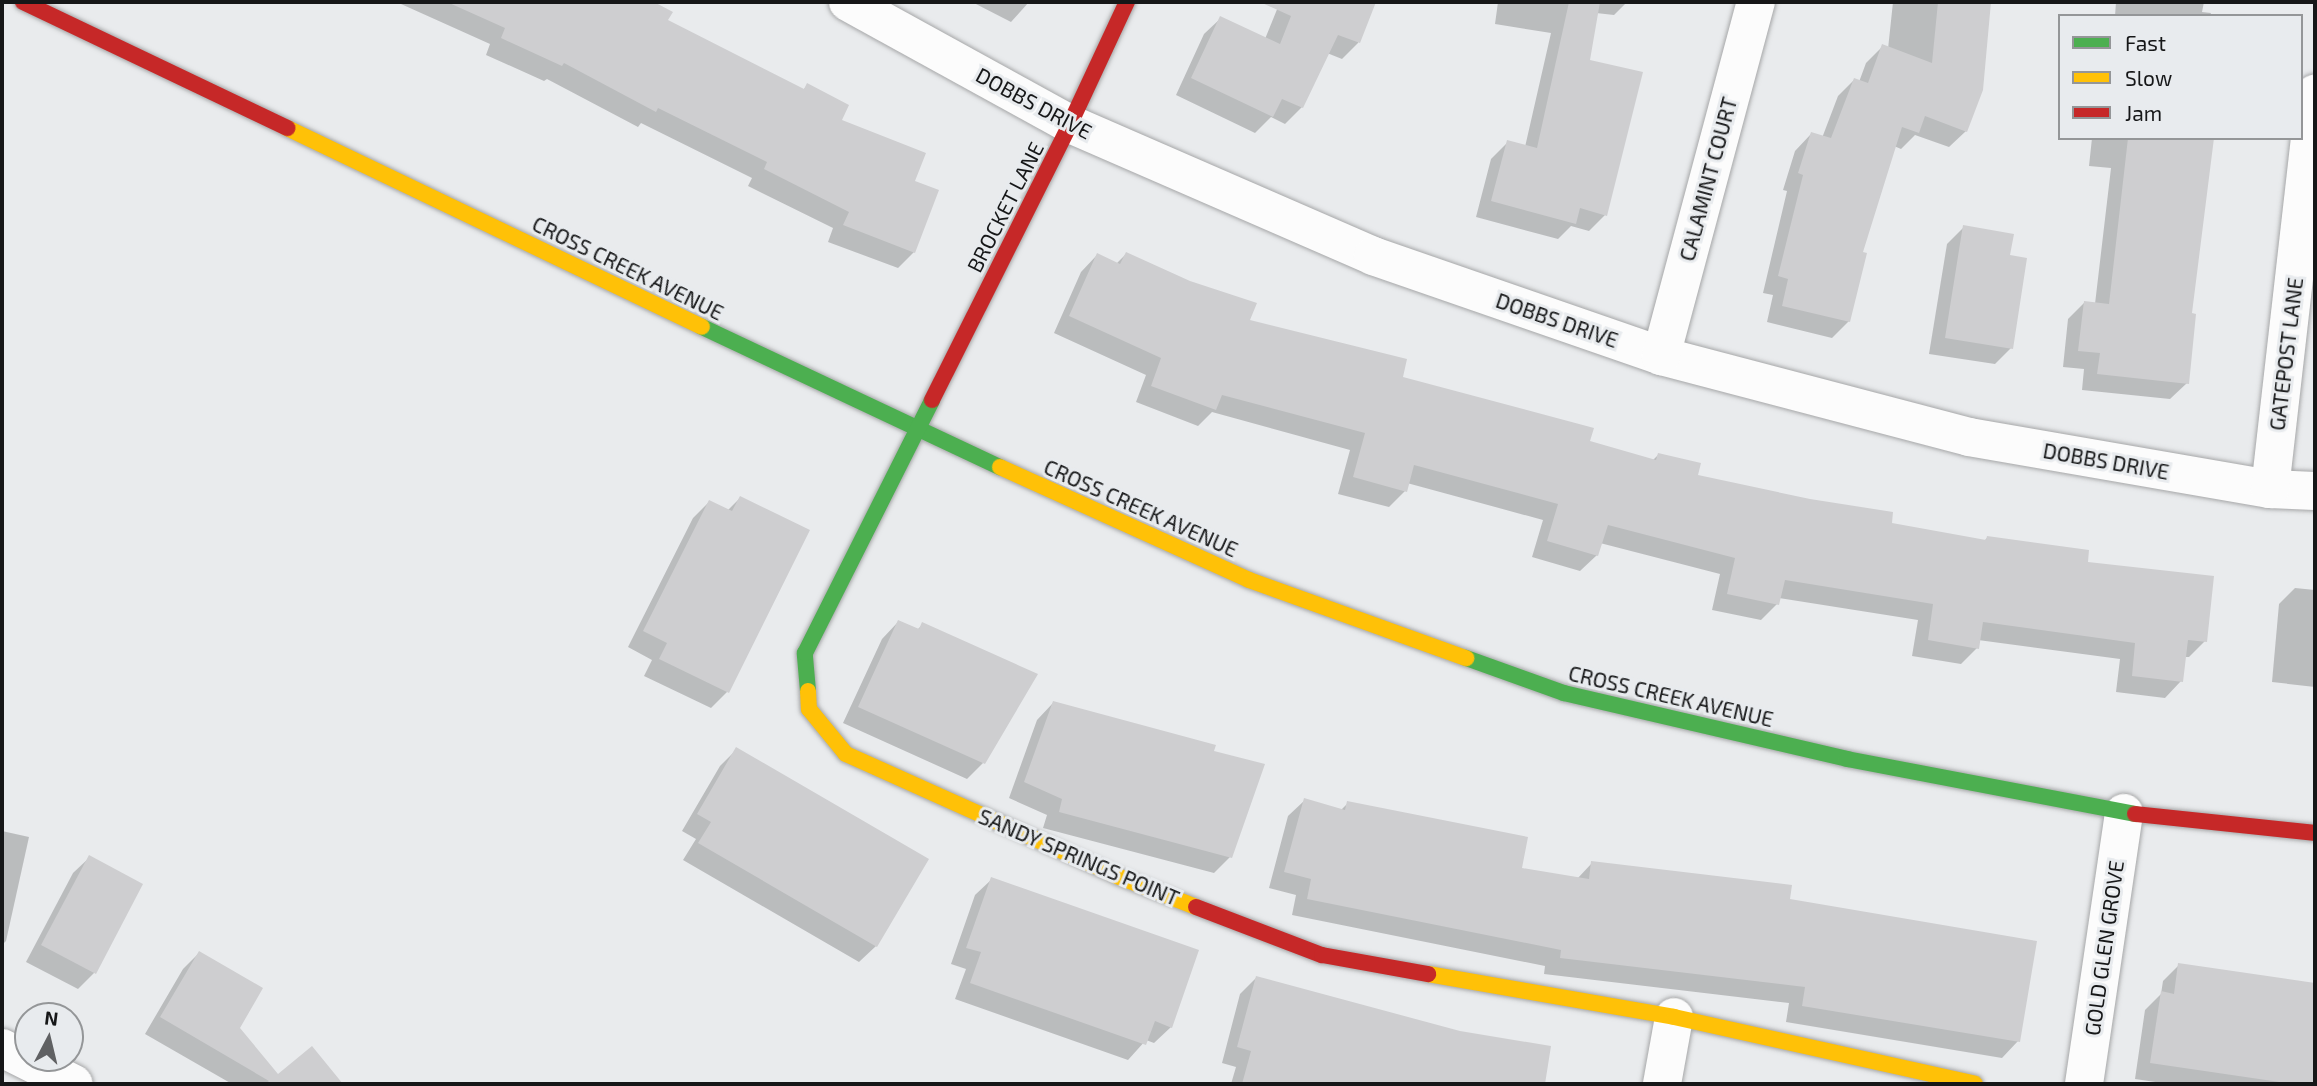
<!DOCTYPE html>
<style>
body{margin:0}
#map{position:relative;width:2317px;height:1086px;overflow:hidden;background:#e9ebed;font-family:"Exo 2",sans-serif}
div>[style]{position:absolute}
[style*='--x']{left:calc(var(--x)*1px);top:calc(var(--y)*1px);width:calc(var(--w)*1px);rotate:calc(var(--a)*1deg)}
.shadow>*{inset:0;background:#0003}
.building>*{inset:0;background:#ceced0}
.roads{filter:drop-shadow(0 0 2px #a6a7a8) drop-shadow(0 0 2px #a6a7a8)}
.street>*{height:38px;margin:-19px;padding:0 19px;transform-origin:19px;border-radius:19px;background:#fcfcfc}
.fast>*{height:16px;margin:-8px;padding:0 8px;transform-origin:8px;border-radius:8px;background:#4caf50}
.slow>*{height:16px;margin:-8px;padding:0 8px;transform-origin:8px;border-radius:8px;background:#ffc107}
.jam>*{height:16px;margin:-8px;padding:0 8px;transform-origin:8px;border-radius:8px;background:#c62828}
span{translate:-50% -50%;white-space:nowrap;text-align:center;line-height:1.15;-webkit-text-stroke:6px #e8ebee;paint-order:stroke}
.street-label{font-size:21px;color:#161718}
.frame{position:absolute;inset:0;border:4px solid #161718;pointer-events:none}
.legend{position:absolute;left:2058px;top:14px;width:245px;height:126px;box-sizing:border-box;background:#e8ebee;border:2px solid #949698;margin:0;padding:9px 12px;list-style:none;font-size:21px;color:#161718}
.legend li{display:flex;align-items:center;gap:14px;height:35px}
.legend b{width:35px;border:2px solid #949698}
.north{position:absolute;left:14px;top:1002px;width:70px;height:70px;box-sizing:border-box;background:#e8ebee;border:2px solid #949698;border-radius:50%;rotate:7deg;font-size:19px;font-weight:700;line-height:28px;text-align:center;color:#161718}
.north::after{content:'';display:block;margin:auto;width:24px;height:32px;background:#606163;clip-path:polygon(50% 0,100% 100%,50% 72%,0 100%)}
</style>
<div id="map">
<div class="shadow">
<div style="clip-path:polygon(402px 2px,650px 2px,670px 12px,666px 21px,803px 90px,807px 86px,839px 121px,913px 182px,914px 252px,898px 268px,828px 242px,833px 228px,748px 186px,752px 178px,641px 123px,638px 127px,547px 79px,544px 81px,486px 55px,490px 44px,401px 4px)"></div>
<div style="clip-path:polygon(972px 2px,1029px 2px,1011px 22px)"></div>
<div style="clip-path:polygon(1280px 2px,1374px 2px,1358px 43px,1342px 59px,1327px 53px,1302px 107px,1285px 124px,1271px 117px,1255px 133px,1176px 95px,1204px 34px,1221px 18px,1265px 39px)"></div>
<div style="clip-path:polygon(1498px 2px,1627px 2px,1614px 15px,1596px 13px,1588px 62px,1605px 215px,1589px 231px,1571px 226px,1558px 239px,1476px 217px,1491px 159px,1508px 142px,1525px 147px,1551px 33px,1495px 24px)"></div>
<div style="clip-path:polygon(1893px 2px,1990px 2px,1981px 90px,1966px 131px,1949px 147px,1915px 135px,1901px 149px,1894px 146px,1861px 253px,1849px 321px,1832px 338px,1767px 322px,1773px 295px,1763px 293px,1787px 191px,1783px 190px,1795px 151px,1811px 134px,1822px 138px,1838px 96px,1854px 80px,1859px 82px,1866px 63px,1882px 47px,1888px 49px)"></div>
<div style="clip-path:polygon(2116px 2px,2204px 2px,2202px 12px,2211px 13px,2210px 16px,2115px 16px)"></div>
<div style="clip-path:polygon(2092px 138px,2212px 138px,2190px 315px,2187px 383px,2170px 399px,2082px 390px,2084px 369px,2063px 367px,2068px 319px,2084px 303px,2095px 304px,2111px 168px,2089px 166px)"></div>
<div style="clip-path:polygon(1964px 227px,2008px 257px,2011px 348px,1995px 364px,1929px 354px,1947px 244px)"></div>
<div style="clip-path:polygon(1126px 254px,1248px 321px,1400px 378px,1588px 442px,1653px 460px,1659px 454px,1696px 477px,1890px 524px,1984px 541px,1987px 538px,2086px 564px,2205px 641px,2189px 657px,2184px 657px,2181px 681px,2165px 698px,2116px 692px,2120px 659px,1978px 640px,1977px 648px,1961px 664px,1912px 656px,1918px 620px,1779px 598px,1777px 604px,1761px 620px,1712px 610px,1720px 574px,1600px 543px,1597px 555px,1580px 571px,1532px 557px,1543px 520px,1407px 483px,1405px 491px,1389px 507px,1338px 494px,1350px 450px,1212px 412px,1198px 426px,1136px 402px,1146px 375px,1054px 333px,1081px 272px,1097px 255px,1116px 264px)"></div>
<div style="clip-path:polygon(740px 498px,727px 692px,711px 708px,644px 676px,652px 660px,628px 647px,693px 518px,709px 502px,727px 511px)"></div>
<div style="clip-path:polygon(2295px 588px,2315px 590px,2315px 687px,2272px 682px,2279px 604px)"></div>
<div style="clip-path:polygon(898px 622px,917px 630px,923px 624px,983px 763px,967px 779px,843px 723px,882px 639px)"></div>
<div style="clip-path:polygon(1053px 703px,1212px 752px,1230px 857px,1214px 873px,1043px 828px,1047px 815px,1009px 798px,1037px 720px)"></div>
<div style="clip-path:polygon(737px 749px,876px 946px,859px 962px,683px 860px,696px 839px,682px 831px,720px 766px)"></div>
<div style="clip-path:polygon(1305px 800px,1340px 811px,1348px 803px,1520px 869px,1577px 879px,1592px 863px,1788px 901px,2018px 1041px,2002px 1058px,1786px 1022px,1789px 1003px,1544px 974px,1545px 966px,1292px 915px,1296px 895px,1269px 888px,1288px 816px)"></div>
<div style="clip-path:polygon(2px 831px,29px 837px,6px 941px,2px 945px)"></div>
<div style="clip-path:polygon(90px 857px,141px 884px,94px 973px,78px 989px,26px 962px,73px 873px)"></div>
<div style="clip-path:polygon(992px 879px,1171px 1027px,1154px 1043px,1146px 1040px,1128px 1060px,955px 999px,966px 969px,951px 964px,975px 895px)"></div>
<div style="clip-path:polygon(199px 953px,238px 1028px,278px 1076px,312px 1049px,341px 1084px,232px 1084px,145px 1034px,183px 969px)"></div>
<div style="clip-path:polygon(2179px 965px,2315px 985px,2315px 1084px,2169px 1084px,2135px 1079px,2145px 1010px,2161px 994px,2163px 981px)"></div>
<div style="clip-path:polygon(1257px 977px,1460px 1033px,1549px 1047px,1543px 1084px,1231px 1084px,1236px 1067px,1222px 1063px,1240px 994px)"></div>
</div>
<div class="building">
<div style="clip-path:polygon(447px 2px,654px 2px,673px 12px,668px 20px,804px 89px,807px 83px,849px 105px,842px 120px,926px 153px,915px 181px,939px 190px,915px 253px,843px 225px,849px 212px,764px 169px,767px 162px,658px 108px,656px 112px,564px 63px,562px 66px,501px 38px,505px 28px)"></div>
<div style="clip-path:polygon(1260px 2px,1376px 2px,1360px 43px,1338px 35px,1303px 108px,1282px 99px,1273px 117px,1191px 78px,1220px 16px,1280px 44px,1291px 16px)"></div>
<div style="clip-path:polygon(1569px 2px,1600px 2px,1590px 60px,1643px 72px,1607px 216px,1580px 208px,1576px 224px,1491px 201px,1507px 140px,1537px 148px)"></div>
<div style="clip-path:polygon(1938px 2px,1991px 2px,1983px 90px,1967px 132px,1925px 116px,1919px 133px,1902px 127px,1863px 252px,1867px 253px,1850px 322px,1782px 306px,1788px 279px,1778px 276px,1803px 175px,1798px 173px,1811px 132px,1831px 138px,1854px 78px,1868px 83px,1882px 44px,1932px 63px)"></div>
<div style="clip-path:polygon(2128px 138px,2214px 138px,2192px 313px,2196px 314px,2189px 384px,2097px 374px,2100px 353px,2078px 351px,2084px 301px,2109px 304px)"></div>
<div style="clip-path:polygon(1963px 225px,2014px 234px,2010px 255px,2027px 258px,2013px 349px,1945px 338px)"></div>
<div style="clip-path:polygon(1126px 252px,1190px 281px,1257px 303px,1250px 320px,1407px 359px,1403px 377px,1594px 428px,1590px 441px,1656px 460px,1658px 453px,1701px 463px,1698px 475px,1810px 499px,1893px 512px,1892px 523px,1986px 540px,1987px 536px,2089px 550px,2088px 562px,2214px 576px,2207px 642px,2188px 640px,2183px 682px,2132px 676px,2135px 643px,1983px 622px,1979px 649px,1928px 640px,1933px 604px,1785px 580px,1779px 605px,1727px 594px,1735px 558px,1608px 525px,1598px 556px,1547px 541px,1558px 504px,1414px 465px,1407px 492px,1353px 477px,1365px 433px,1222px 395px,1216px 410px,1151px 386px,1161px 358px,1069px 316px,1097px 253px,1120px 264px)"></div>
<div style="clip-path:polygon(740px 496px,810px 530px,729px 693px,659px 659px,667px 643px,643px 631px,709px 500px,732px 511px)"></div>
<div style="clip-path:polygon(898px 620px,919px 629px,922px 622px,1038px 674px,985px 764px,858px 707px)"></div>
<div style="clip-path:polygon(1053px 701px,1216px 745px,1214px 751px,1265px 764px,1232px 858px,1059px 812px,1062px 799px,1024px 782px)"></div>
<div style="clip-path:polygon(736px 747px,929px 859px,877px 947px,698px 843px,711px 822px,697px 814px)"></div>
<div style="clip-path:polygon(1304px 798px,1345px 810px,1347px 801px,1528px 837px,1522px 868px,1589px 879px,1591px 861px,1792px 885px,1790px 899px,2037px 941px,2020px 1042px,1802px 1006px,1805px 987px,1560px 958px,1561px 950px,1307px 899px,1311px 879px,1284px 872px)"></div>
<div style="clip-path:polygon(89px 855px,143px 884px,96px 974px,41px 945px)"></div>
<div style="clip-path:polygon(991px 877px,1199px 950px,1172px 1028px,1155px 1021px,1146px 1045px,970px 983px,981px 952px,966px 948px)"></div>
<div style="clip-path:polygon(199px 951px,263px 988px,240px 1028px,278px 1074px,312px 1046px,343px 1084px,265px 1084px,269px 1081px,160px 1017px)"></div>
<div style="clip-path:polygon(2178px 963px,2315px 983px,2315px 1084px,2294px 1084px,2150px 1063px,2161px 991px,2174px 994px)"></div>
<div style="clip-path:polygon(1256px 976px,1460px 1031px,1551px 1046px,1545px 1084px,1242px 1084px,1251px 1051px,1237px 1047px)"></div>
</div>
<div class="roads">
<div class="street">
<div style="--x:848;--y:2;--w:253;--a:28.8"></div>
<div style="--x:1070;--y:124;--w:331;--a:23.5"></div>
<div style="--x:1373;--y:256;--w:305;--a:19.1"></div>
<div style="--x:1661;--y:356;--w:318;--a:14.7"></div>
<div style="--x:1969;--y:437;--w:305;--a:9.8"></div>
<div style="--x:2270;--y:489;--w:45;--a:2.5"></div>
<div style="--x:1661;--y:356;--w:367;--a:-75"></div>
<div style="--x:2270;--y:489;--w:398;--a:-83.5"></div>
<div style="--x:2;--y:1048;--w:80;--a:26.6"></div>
<div style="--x:1662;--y:1084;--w:68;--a:-79.8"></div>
<div style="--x:2084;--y:1084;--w:274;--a:-81.6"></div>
</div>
<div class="fast">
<div style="--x:702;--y:327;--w:329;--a:25.2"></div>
<div style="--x:1466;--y:658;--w:104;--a:19.7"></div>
<div style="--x:1564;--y:693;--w:291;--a:13.1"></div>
<div style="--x:1847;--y:759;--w:293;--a:10.8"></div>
<div style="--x:808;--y:691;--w:38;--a:-95"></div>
<div style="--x:805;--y:653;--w:283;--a:-63.3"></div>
</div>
<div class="slow">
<div style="--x:287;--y:128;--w:460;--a:25.6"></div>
<div style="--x:1000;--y:467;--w:273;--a:24.4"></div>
<div style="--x:1249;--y:580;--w:231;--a:19.8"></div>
<div style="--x:808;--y:691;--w:18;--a:87"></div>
<div style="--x:809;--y:709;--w:58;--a:50.6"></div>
<div style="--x:846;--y:754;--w:297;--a:24.2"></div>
<div style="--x:1117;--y:876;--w:85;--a:21.4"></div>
<div style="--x:1428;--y:974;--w:250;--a:9.9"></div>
<div style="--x:1674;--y:1017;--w:308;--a:12.5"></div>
</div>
<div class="jam">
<div style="--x:23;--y:2;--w:293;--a:25.5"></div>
<div style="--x:932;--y:400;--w:309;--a:-63.4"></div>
<div style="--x:1070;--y:124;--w:135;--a:-65"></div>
<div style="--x:2135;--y:814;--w:181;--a:6"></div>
<div style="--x:1196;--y:907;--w:135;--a:20.9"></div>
<div style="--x:1322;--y:955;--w:108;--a:10.2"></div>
</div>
</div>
<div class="street-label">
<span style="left:1034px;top:103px;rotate:28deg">DOBBS DRIVE</span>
<span style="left:1708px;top:179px;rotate:-75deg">CALAMINT COURT</span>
<span style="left:1005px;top:207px;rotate:-63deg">BROCKET LANE</span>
<span style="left:628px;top:268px;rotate:26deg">CROSS CREEK AVENUE</span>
<span style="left:1557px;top:320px;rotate:19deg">DOBBS DRIVE</span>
<span style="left:2286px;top:354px;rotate:-83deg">GATEPOST LANE</span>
<span style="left:2106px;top:461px;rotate:10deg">DOBBS DRIVE</span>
<span style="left:1141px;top:508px;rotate:24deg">CROSS CREEK AVENUE</span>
<span style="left:1671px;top:696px;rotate:13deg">CROSS CREEK AVENUE</span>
<span style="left:1079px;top:857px;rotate:23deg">SANDY SPRINGS POINT</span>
<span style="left:2104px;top:948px;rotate:-82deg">GOLD GLEN GROVE</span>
</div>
<div class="frame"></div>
<ul class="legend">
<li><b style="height:9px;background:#4caf50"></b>Fast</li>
<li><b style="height:9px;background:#ffc107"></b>Slow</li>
<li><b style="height:9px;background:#c62828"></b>Jam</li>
</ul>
<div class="north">N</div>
</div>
